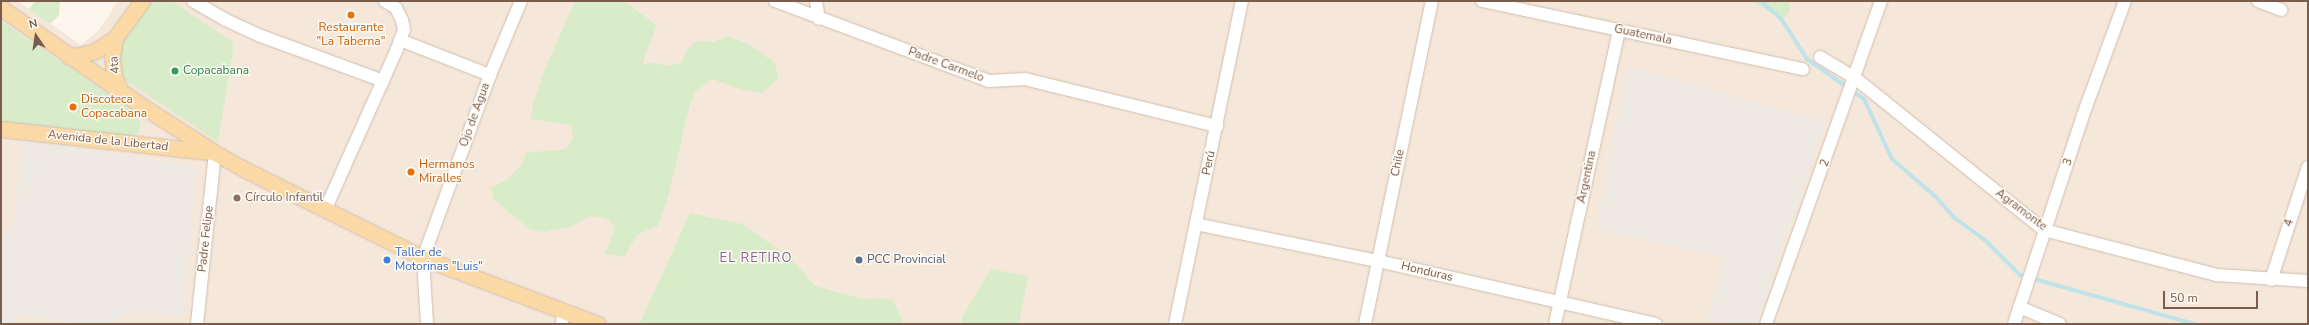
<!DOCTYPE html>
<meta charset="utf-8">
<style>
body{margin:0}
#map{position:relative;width:2309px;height:325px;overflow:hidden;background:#fdf6ec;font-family:"Nunito Sans",sans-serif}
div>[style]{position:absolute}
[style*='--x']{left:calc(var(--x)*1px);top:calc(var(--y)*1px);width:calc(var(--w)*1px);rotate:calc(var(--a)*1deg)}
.residential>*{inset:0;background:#f5e8da}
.industrial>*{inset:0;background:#efe9e4}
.green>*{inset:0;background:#d8ecc9}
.stream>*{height:4px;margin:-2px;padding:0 2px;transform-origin:2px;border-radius:2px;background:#bfe3e8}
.roads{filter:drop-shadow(0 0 1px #d1beb0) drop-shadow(0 0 1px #d1beb0)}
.minor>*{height:12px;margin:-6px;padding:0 6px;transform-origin:6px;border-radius:6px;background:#fff}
.major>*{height:15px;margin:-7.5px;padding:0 7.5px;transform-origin:7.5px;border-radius:7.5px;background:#fbd9a5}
.dots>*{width:11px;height:11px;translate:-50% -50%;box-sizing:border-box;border:2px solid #fffaf3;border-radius:50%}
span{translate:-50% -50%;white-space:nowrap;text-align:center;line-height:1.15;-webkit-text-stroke:3px #fffaf3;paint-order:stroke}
.food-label{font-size:12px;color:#c56008}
.left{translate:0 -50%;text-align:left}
.street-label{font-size:12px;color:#7a5c4d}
.leisure-label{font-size:12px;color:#27864d}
.education-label{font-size:12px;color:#785e54}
.shop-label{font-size:12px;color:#366cbe}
.service-label{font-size:12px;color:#4e5e75}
.neighbourhood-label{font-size:13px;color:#846695;letter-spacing:1px}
.frame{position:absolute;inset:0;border:2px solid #7a5c4d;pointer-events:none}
.north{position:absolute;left:16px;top:16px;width:40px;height:40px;-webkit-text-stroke:3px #fffaf3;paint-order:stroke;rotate:347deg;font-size:11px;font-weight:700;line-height:16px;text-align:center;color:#7a5c4d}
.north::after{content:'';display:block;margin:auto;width:14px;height:18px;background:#7a5c4d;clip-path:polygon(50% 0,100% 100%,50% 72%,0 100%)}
.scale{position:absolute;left:2163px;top:291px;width:95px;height:18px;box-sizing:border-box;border:2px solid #7a5c4d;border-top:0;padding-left:5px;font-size:12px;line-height:14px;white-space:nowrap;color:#7a5c4d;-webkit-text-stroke:3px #fffaf3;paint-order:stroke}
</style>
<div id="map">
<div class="residential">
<div style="clip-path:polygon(1px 1px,18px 1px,81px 45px,99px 30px,118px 1px,2308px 1px,2308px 324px,1px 324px)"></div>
</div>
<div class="industrial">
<div style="clip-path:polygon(1628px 66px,1826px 123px,1756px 324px,1730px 324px,1707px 319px,1726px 258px,1596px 229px)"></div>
<div style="clip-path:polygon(22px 140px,191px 165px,196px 170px,184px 316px,133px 311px,111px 324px,80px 324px,17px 315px,16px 324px,1px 324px,1px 231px,14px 231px)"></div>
</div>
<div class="green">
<div style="clip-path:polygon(35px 1px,60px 1px,59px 15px,50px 24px,29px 9px)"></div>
<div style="clip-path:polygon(145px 1px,172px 1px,234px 43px,218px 142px,128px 82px,121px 75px,118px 67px,120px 41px)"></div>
<div style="clip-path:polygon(575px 1px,623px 1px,657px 25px,646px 52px,643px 64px,655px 63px,668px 66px,682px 63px,687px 49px,697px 41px,713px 42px,729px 36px,750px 45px,775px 63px,778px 79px,762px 93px,743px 90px,712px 79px,696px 91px,690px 105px,668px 197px,658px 226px,638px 234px,624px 257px,605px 254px,615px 227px,605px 218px,590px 216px,570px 227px,544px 232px,531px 230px,493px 199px,491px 188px,508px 179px,523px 163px,525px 153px,566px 149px,573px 138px,571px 125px,531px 119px,533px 103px,545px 69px)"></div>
<div style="clip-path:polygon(1752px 1px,1789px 1px,1790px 11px,1782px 20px)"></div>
<div style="clip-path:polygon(1px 21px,128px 107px,139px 118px,141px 126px,139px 132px,134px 136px,125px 138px,1px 123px)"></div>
<div style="clip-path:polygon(690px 213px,742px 224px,791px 258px,815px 286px,863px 299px,880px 298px,894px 301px,903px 324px,640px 323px)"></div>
<div style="clip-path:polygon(991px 269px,1028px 276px,1019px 324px,962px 324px,962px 317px)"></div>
</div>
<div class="stream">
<div style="--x:1761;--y:1;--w:28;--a:42"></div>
<div style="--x:1782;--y:20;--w:46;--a:57.3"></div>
<div style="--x:1807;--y:59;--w:70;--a:35.1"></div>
<div style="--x:1864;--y:99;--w:66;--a:65"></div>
<div style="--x:1892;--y:159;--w:57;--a:40.7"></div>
<div style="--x:1935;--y:196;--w:31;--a:48"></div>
<div style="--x:1956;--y:219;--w:36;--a:36"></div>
<div style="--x:1985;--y:240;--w:49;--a:45"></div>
<div style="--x:2020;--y:275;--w:181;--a:15.7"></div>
</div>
<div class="roads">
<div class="minor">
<div style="--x:193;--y:1;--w:38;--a:30"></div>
<div style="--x:226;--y:20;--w:38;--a:25"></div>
<div style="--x:261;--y:36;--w:130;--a:20.2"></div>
<div style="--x:775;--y:1;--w:228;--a:20.5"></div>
<div style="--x:989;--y:81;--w:36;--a:-3"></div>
<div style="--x:1025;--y:79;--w:198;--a:13.8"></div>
<div style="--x:816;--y:1;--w:18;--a:81"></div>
<div style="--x:1482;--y:1;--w:328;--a:12"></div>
<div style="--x:2258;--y:1;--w:25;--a:21"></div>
<div style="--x:400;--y:40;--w:97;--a:21.3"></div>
<div style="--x:1820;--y:57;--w:41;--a:31"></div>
<div style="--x:1855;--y:78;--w:243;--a:38.8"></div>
<div style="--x:2044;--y:230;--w:179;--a:14.6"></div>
<div style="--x:2217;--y:275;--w:91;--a:3.8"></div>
<div style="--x:325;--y:210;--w:176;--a:-65.9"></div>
<div style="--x:397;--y:49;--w:20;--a:-70"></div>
<div style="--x:404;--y:30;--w:10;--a:-101"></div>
<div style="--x:402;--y:20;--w:13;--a:-117"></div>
<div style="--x:396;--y:8;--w:13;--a:-148"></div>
<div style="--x:1196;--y:224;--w:186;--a:11.5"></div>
<div style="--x:1378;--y:261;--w:285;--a:12.8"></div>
<div style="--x:2271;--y:280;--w:119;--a:-71.9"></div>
<div style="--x:2019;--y:307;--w:44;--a:22.5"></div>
<div style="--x:197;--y:324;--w:172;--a:-84"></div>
<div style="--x:427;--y:324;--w:66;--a:-93.5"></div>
<div style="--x:423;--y:258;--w:195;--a:-69.9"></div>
<div style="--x:490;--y:75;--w:80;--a:-67.3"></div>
<div style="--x:562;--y:324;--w:13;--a:-86"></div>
<div style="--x:1175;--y:324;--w:330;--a:-78.3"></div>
<div style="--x:1365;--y:324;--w:330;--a:-78.3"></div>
<div style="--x:1555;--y:324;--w:301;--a:-77.7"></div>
<div style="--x:1766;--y:324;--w:343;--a:-70.4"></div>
<div style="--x:2014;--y:324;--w:220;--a:-71.7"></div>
<div style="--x:2083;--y:115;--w:121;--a:-69.8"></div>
</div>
<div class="major">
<div style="--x:1;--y:8;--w:165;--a:34.8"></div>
<div style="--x:136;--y:102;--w:94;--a:32.8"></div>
<div style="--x:215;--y:153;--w:33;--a:29"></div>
<div style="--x:244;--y:169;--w:200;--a:26.4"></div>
<div style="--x:423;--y:258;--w:187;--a:20.7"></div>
<div style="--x:115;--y:38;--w:20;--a:99"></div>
<div style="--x:112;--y:58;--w:17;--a:83"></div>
<div style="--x:114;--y:75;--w:18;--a:68"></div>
<div style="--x:68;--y:56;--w:13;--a:-4"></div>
<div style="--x:81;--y:55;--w:15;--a:-16"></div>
<div style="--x:95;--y:51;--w:24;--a:-33"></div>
<div style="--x:115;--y:38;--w:46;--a:-53.9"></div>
<div style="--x:1;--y:129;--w:208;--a:6.3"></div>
</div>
</div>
<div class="dots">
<div style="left:351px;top:15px;background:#e8710a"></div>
<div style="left:175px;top:71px;background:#2e9e5b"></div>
<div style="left:73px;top:107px;background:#e8710a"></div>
<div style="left:411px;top:172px;background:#e8710a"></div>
<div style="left:237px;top:198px;background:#8d6e63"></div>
<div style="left:387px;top:260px;background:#3f7fe0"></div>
<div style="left:859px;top:260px;background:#5c6f8a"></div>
</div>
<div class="food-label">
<span style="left:351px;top:35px">Restaurante<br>"La Taberna"</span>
<span class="left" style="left:81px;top:107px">Discoteca<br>Copacabana</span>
<span class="left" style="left:419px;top:172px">Hermanos<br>Miralles</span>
</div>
<div class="street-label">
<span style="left:1643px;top:35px;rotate:12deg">Guatemala</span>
<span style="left:115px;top:65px;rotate:-96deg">4ta</span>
<span style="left:946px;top:65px;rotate:20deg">Padre Carmelo</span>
<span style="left:475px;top:115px;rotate:-70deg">Ojo de Agua</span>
<span style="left:108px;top:141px;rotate:6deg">Avenida de la Libertad</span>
<span style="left:2068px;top:162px;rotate:-71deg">3</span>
<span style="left:1209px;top:163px;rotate:-78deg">Perú</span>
<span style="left:1398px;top:163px;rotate:-78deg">Chile</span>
<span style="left:1825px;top:163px;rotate:-70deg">2</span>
<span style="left:1587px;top:177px;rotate:-78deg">Argentina</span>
<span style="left:2021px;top:210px;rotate:37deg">Agramonte</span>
<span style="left:2289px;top:223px;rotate:-72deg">4</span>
<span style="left:206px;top:239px;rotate:-84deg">Padre Felipe</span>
<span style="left:1427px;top:272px;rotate:13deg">Honduras</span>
</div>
<div class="leisure-label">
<span class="left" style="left:183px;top:71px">Copacabana</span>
</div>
<div class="education-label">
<span class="left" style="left:245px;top:198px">Círculo Infantil</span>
</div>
<div class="shop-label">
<span class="left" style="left:395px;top:260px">Taller de<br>Motorinas "Luis"</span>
</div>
<div class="service-label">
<span class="left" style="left:867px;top:260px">PCC Provincial</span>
</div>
<div class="neighbourhood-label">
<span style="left:756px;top:258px">EL RETIRO</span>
</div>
<div class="frame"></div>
<div class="north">N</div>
<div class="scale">50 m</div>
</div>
